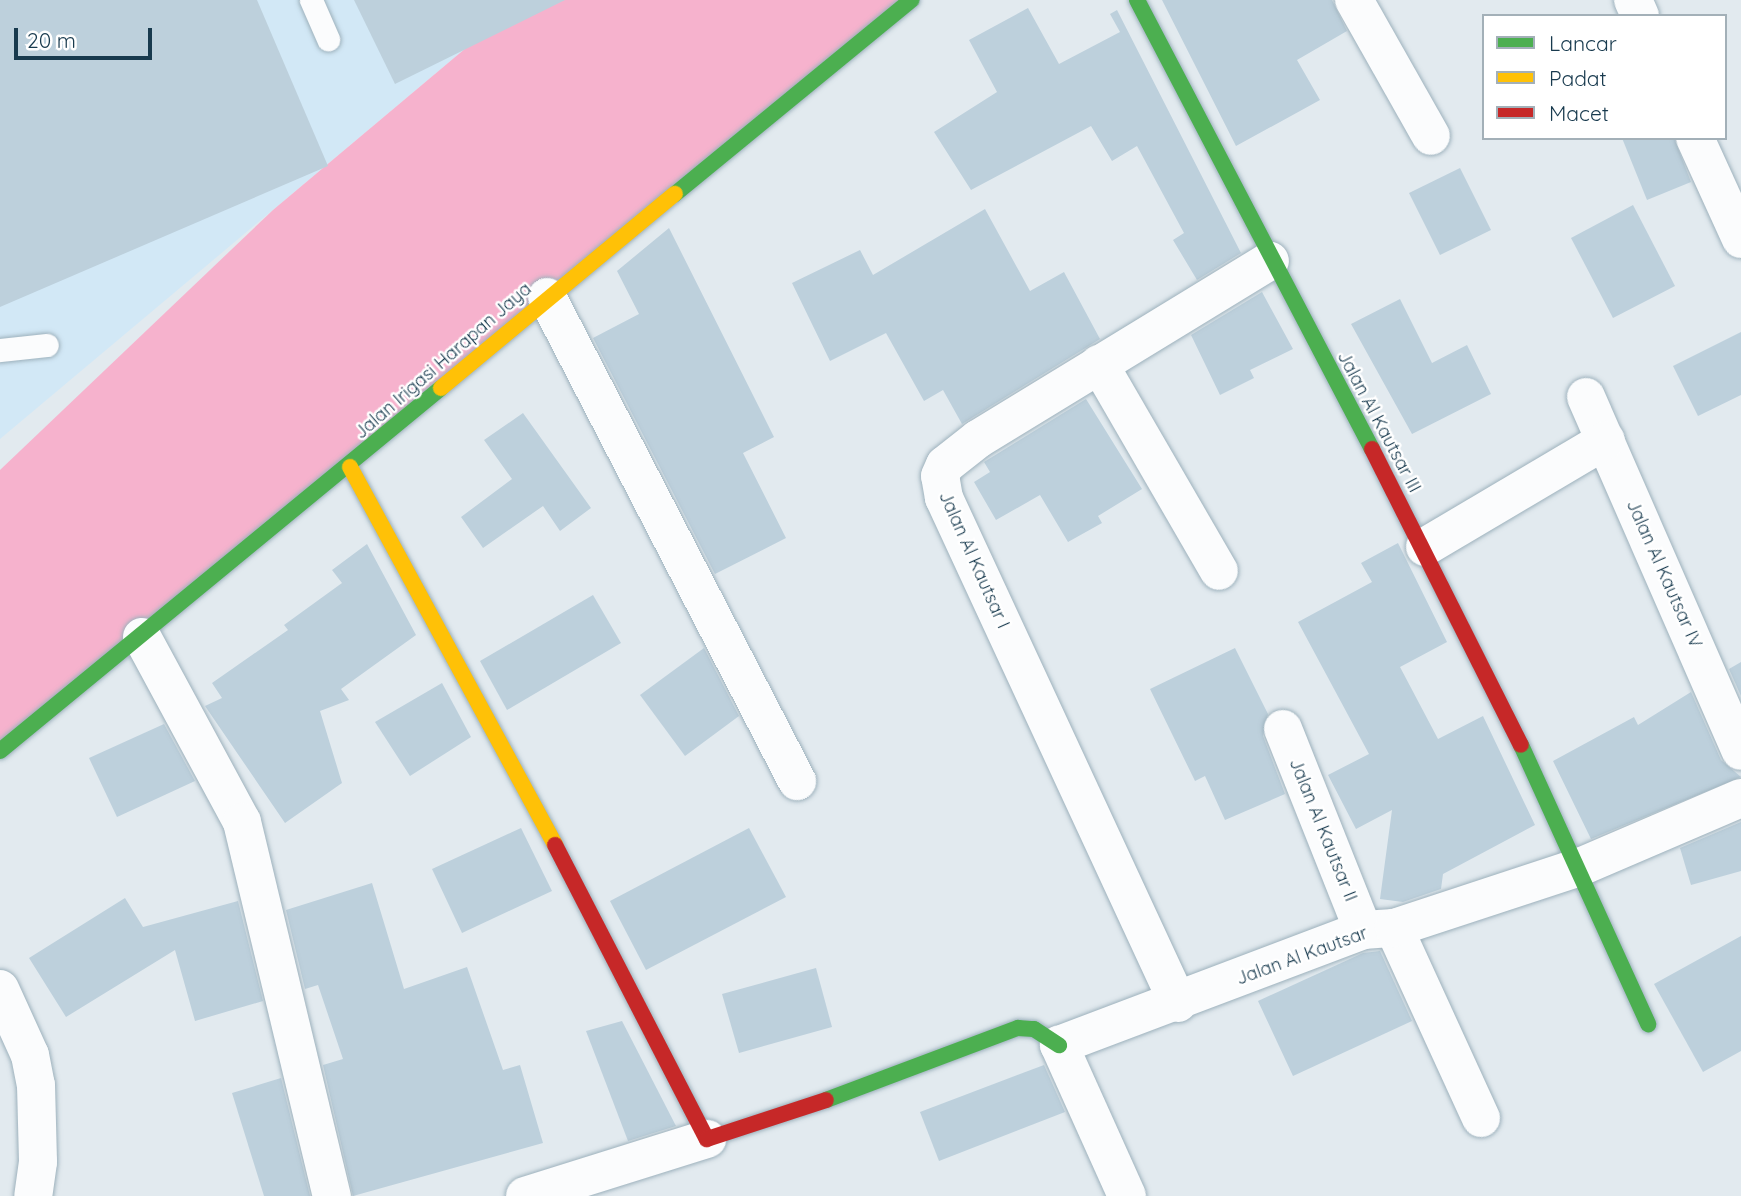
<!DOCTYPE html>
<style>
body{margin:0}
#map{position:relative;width:1741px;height:1196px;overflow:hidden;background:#e2eaef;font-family:Quicksand,sans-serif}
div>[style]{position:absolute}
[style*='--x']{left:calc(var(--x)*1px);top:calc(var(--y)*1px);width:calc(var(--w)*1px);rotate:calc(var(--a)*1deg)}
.built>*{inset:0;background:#d2e8f6}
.water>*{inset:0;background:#f6b2cd}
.building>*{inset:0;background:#bdd0dc}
.roads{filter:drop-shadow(0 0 2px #9db1bc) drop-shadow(0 0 2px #9db1bc)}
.lane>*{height:23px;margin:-11.5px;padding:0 11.5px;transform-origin:11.5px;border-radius:11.5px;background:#fbfcfd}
.street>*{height:38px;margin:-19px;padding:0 19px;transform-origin:19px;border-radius:19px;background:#fbfcfd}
.fast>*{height:16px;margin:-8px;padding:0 8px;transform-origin:8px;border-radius:8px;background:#4caf50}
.slow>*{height:16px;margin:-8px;padding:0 8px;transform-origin:8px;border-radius:8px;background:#ffc107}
.jam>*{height:16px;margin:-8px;padding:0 8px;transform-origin:8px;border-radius:8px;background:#c62828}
span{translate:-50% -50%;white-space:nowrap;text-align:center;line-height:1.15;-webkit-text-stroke:5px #fff;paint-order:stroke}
.street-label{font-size:18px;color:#183a4e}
.legend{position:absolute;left:1482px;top:14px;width:245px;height:126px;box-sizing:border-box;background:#fff;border:2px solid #a3b0b8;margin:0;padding:9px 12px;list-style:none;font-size:21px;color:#183a4e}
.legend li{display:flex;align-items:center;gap:14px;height:35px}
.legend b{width:35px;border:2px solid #a3b0b8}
.scale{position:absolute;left:14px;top:28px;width:138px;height:32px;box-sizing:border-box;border:4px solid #183a4e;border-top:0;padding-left:9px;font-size:21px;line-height:24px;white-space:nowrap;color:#183a4e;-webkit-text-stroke:5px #fff;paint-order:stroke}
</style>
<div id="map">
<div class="built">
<div style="clip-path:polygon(0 0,523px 0,0 439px)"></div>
</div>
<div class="water">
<div style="clip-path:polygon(523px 0,904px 0,0 751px,0 470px,273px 210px)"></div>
</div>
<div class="building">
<div style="clip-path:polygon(0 0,257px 0,328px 166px,0 307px)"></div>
<div style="clip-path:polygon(354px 0,565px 0,395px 84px)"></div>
<div style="clip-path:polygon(1162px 0,1332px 0,1347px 31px,1297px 60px,1320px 100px,1236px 146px)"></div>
<div style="clip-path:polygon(1028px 8px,1059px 64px,1120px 32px,1110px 14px,1117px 10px,1241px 253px,1197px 280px,1173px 240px,1184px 233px,1137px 146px,1112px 161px,1091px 126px,971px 190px,934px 132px,997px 92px,969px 40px)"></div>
<div style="clip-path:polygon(1622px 138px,1674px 138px,1691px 182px,1647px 200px)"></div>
<div style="clip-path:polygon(1460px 168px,1491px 230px,1440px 255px,1409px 193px)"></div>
<div style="clip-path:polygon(1633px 205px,1675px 286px,1613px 318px,1571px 238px)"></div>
<div style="clip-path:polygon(985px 209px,1030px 291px,1064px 272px,1100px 339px,962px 424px,943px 390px,924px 401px,886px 333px,830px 361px,792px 283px,860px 250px,873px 275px)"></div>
<div style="clip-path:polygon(669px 228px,774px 437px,743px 453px,786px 538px,715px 574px,593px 338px,639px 314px,617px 271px)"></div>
<div style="clip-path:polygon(1262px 292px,1293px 349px,1250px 370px,1254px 378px,1220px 395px,1191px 335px)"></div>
<div style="clip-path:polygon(1400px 299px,1432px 363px,1467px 345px,1491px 394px,1412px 434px,1351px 324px)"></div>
<div style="clip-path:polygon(1741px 332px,1741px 395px,1698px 416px,1673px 366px)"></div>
<div style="clip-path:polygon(1086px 399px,1142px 489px,1098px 516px,1102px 523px,1068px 542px,1040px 495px,996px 520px,974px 482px,990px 472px,984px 462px)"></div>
<div style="clip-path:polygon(523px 413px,591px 508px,560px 531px,543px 506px,483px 548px,461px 517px,512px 479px,484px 440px)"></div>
<div style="clip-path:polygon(1398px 543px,1447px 642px,1400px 667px,1438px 739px,1483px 716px,1535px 825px,1443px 874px,1441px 889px,1403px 902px,1380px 899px,1392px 810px,1356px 829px,1328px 775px,1369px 754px,1298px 622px,1372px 582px,1361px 563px)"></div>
<div style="clip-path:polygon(367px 544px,416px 635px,341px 689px,349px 700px,320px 711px,342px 783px,285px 823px,205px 706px,222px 698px,212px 683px,288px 630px,284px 625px,342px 583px,332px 570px)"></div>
<div style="clip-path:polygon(593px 595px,621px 643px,507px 710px,480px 661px)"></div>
<div style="clip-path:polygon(704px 648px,739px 716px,685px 756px,640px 695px)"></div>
<div style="clip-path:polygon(1235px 648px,1268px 714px,1263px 736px,1285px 794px,1225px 820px,1205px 776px,1195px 781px,1150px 689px)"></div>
<div style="clip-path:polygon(1741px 662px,1741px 696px,1729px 669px)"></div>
<div style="clip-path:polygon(442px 683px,471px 737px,410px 776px,375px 722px)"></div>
<div style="clip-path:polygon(1691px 692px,1721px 760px,1741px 777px,1591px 839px,1553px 761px,1634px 717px,1638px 725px)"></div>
<div style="clip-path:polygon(164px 724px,195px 781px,117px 817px,89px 758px)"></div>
<div style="clip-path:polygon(1741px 822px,1741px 871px,1691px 885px,1680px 848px)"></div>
<div style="clip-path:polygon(521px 828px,552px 891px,462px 933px,432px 869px)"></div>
<div style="clip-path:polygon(749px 828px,786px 897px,646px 970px,610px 901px)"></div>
<div style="clip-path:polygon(372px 883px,404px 989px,467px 967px,503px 1070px,520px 1065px,543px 1143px,353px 1196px,323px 1065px,343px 1059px,318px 985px,305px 989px,286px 910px)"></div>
<div style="clip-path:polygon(125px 898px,143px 927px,238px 901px,263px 1001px,195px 1021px,175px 950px,66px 1017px,29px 958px)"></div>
<div style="clip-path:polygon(1741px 936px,1741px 1051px,1703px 1072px,1654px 984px)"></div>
<div style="clip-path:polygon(1380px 951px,1412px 1021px,1293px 1076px,1258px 1001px,1363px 953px)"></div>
<div style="clip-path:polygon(816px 968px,832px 1027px,739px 1053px,722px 994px)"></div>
<div style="clip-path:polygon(622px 1021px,676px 1126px,628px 1141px,586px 1031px)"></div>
<div style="clip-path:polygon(1044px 1065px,1065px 1112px,939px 1161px,920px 1112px)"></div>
<div style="clip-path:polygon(281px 1078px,310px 1196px,264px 1196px,232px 1093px)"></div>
</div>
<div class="roads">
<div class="lane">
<div style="--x:311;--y:0;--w:43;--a:66.4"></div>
<div style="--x:0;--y:350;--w:47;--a:-6.1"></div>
</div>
<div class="street">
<div style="--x:1354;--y:0;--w:156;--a:60.5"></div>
<div style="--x:1633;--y:0;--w:17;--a:66"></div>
<div style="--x:1695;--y:138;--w:111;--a:65.5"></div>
<div style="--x:547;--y:297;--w:545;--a:62.68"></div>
<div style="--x:1099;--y:364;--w:239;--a:59.9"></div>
<div style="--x:1586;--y:397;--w:386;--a:66.4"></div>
<div style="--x:1425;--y:547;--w:210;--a:-30.6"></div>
<div style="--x:142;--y:637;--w:210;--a:61.6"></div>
<div style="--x:242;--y:822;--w:385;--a:76.5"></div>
<div style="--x:1283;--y:729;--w:216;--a:68.3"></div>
<div style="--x:1394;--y:928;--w:209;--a:65.4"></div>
<div style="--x:0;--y:989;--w:72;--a:65.6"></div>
<div style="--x:30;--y:1055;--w:31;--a:79"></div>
<div style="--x:36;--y:1085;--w:77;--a:88.5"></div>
<div style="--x:38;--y:1162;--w:34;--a:98"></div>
<div style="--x:1178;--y:1003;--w:557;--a:-114.86"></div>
<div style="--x:944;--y:498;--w:22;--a:-100"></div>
<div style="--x:940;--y:476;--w:12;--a:-66"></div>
<div style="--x:945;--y:465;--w:42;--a:-38.2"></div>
<div style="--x:978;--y:439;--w:342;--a:-31.4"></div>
<div style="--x:525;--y:1196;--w:191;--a:-17.4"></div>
<div style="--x:1127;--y:1196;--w:166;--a:-114.2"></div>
<div style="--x:1059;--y:1045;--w:325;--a:-20.7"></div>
<div style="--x:1363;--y:930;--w:31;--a:-4"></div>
<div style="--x:1394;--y:928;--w:196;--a:-18.2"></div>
<div style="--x:1580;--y:867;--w:175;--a:-23.2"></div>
</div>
<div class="fast">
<div style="--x:1137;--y:0;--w:507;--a:62.37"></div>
<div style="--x:675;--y:194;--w:306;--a:-39.4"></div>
<div style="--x:1521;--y:745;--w:307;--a:65.5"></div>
<div style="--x:0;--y:751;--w:571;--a:-39.46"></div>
<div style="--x:826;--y:1100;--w:205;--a:-20.6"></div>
<div style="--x:1018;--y:1028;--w:16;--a:4"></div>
<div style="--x:1034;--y:1029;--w:30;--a:33"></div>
</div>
<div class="slow">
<div style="--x:441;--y:388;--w:304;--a:-39.7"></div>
<div style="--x:350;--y:467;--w:430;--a:61.5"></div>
</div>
<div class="jam">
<div style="--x:1372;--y:449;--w:331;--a:63.3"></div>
<div style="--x:555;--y:845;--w:331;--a:62.7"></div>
<div style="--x:707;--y:1139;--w:125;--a:-18.1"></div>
</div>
</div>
<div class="street-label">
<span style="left:443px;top:361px;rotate:-41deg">Jalan Irigasi Harapan Jaya</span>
<span style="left:1379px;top:422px;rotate:62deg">Jalan Al Kautsar III</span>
<span style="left:974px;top:560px;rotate:66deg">Jalan Al Kautsar I</span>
<span style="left:1664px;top:574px;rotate:66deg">Jalan Al Kautsar IV</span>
<span style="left:1323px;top:830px;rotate:68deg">Jalan Al Kautsar II</span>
<span style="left:1302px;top:956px;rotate:-20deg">Jalan Al Kautsar</span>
</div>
<ul class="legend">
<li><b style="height:9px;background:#4caf50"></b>Lancar</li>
<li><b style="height:9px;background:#ffc107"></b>Padat</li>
<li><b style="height:9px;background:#c62828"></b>Macet</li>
</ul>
<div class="scale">20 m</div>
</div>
